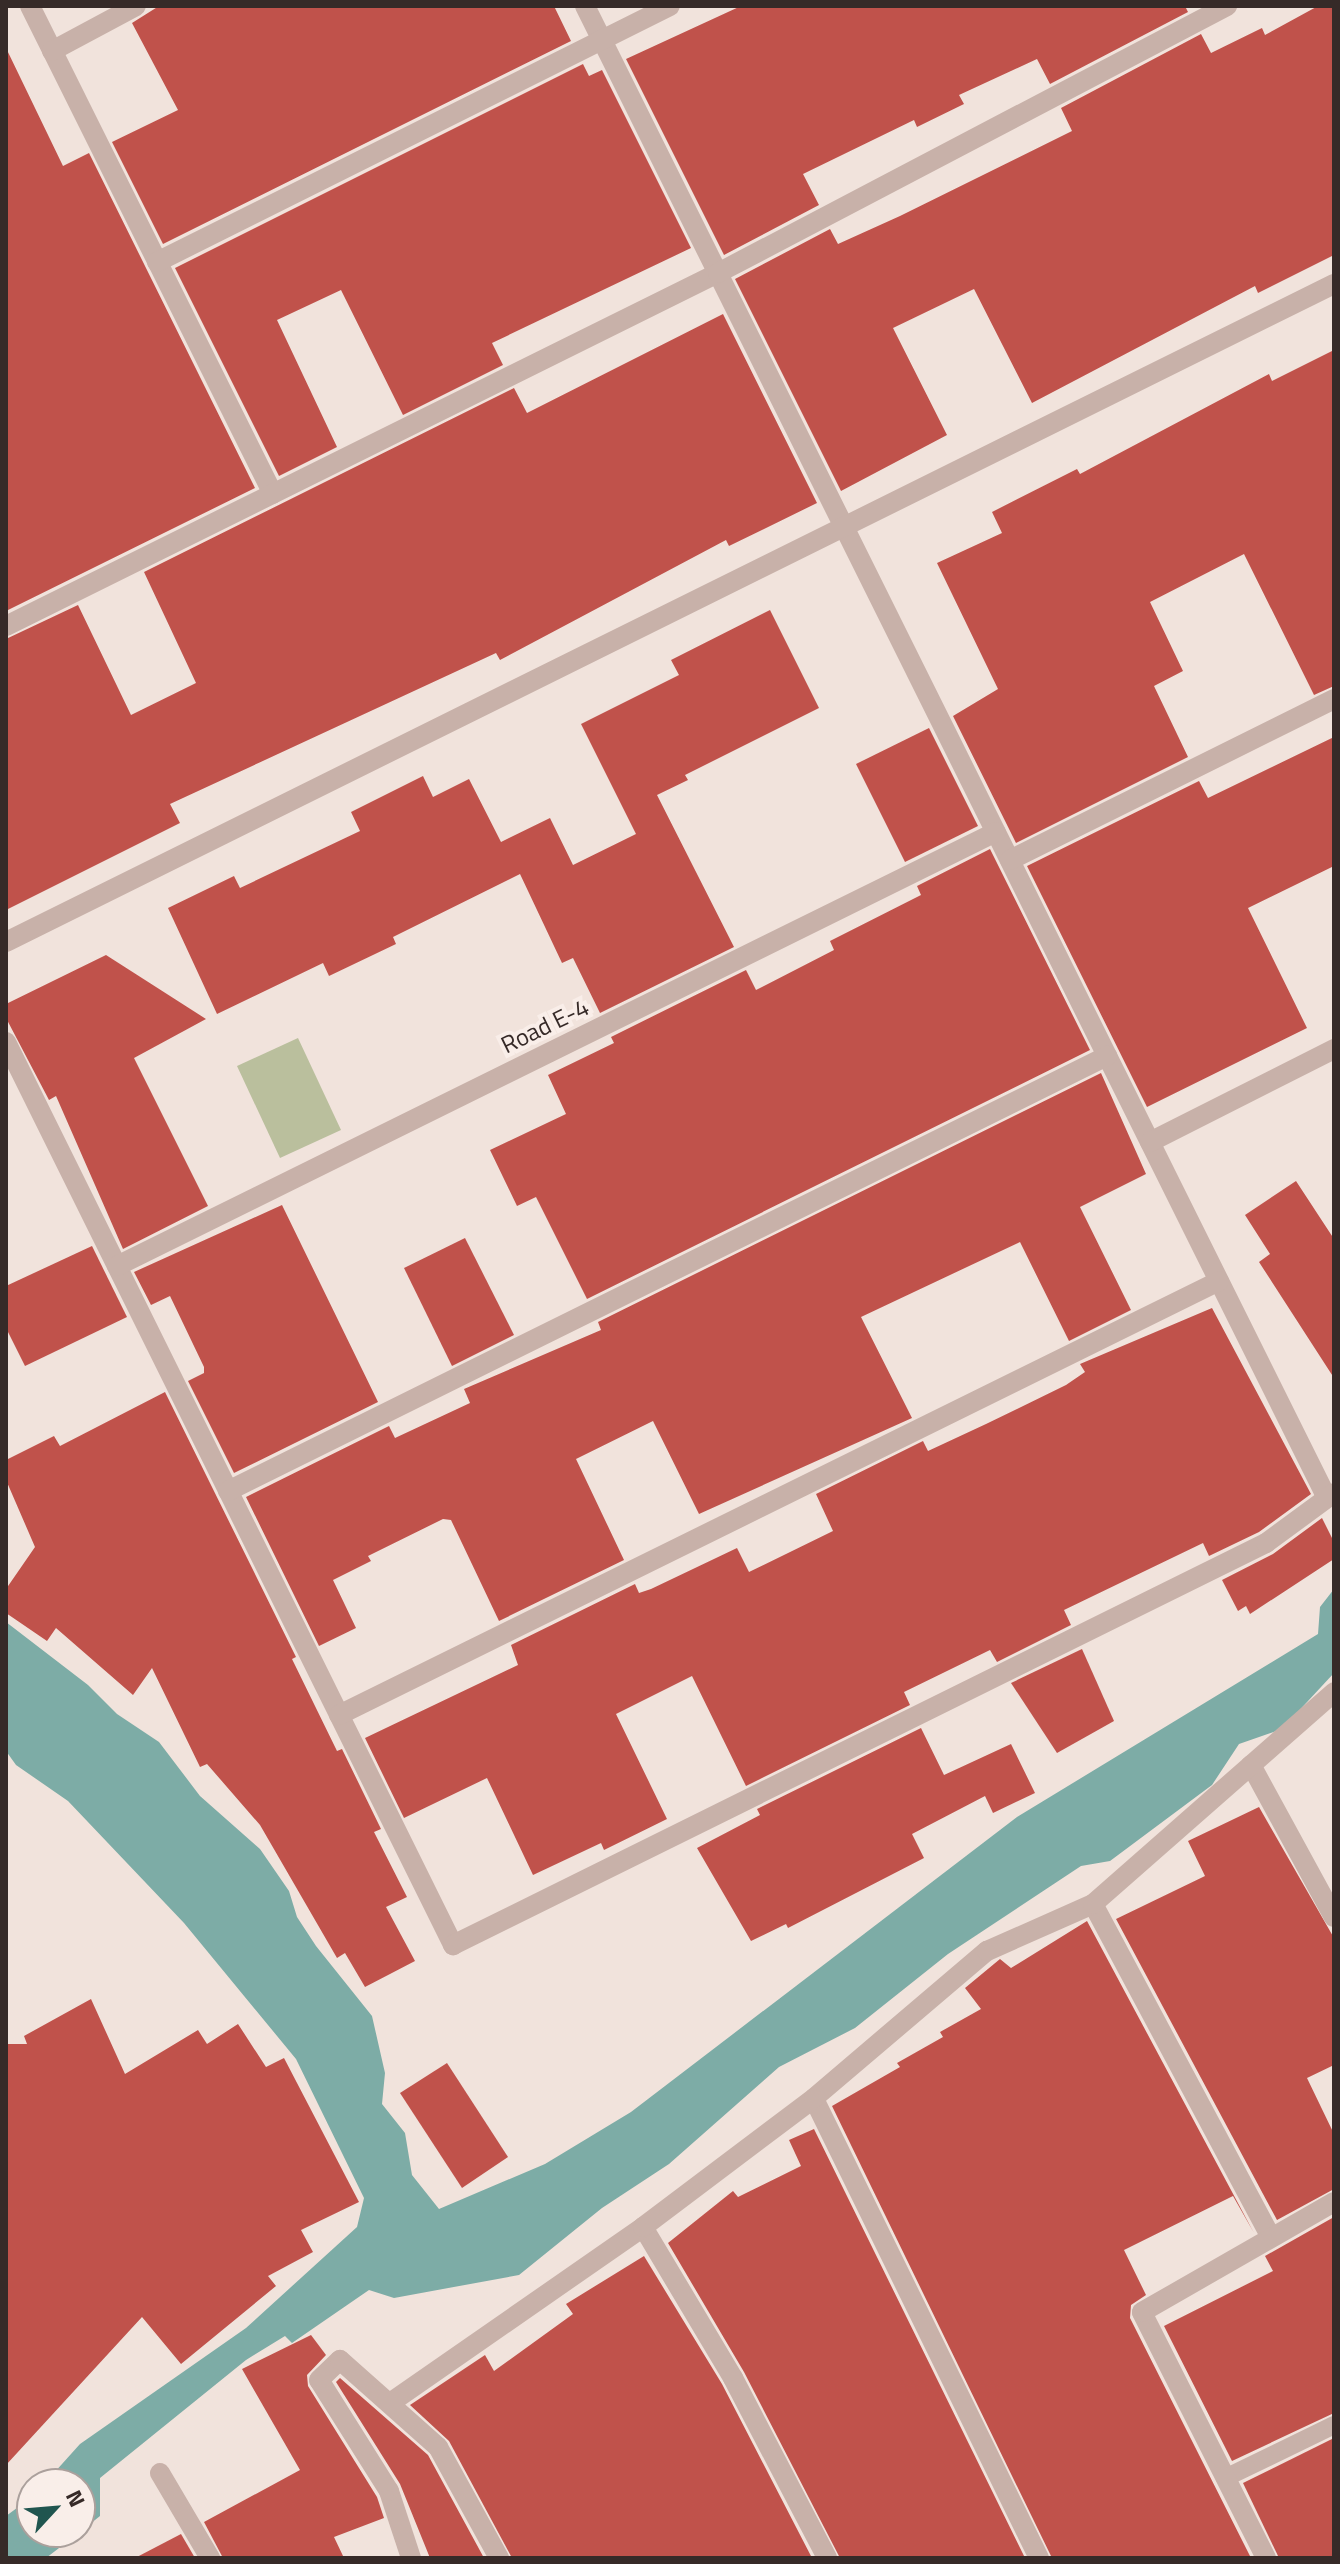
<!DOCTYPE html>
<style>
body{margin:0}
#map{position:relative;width:1340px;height:2564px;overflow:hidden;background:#f1e3dc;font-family:"Titillium Web",sans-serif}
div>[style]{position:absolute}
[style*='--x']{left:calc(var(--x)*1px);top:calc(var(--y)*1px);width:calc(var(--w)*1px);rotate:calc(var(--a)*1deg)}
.green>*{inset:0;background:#babf9d}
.water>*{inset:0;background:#7daca6}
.building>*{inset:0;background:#c0524b}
.lane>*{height:18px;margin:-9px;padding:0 9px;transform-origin:9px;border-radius:9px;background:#c8b1a9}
.street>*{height:20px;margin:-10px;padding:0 10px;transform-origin:10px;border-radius:10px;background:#c8b1a9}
span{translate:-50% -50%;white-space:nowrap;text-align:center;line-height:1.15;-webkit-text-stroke:8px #f9eee9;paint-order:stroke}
.street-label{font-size:24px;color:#362a28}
.frame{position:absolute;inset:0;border:8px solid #362a28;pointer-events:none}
.north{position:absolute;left:16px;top:2468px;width:80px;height:80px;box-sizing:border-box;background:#f9eee9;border:2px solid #aba09c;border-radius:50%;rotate:64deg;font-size:22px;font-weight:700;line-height:32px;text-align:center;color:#362a28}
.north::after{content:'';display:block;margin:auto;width:28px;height:36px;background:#20554f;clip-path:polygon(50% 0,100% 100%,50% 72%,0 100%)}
</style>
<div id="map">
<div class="green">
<div style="clip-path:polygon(298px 1038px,341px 1130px,280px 1158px,237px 1066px)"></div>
</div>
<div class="water">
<div style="clip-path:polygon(1334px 1589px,1334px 1673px,1282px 1729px,1239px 1744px,1212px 1785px,1110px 1861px,1081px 1866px,948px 1954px,855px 2028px,779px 2067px,669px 2164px,602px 2208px,519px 2275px,394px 2298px,369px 2290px,292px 2343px,285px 2336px,246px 2360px,100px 2478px,100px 2516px,80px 2532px,80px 2484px,44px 2484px,80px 2444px,246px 2328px,357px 2227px,364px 2198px,296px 2059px,184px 1923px,68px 1801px,16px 1765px,6px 1751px,6px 1622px,88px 1685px,117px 1714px,159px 1742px,200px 1796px,260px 1849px,289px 1891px,297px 1917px,316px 1946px,372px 2016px,385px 2073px,382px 2104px,405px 2133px,412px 2175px,439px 2209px,545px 2164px,631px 2112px,1017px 1817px,1318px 1634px,1320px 1607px)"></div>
<div style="clip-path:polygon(32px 2497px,32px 2532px,80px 2532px,46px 2558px,6px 2558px,6px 2516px)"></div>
</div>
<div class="building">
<div style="clip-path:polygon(159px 6px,554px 6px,571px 41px,163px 244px,112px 142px,178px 110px,132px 23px)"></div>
<div style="clip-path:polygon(741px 6px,1185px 6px,1188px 12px,1050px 84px,1037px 59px,959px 95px,964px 104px,917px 127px,914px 120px,803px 174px,819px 205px,724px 255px,626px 59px)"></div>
<div style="clip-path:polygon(1318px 6px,1334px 6px,1334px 255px,1258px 293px,1255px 286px,1032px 403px,974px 289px,893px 328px,947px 435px,841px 491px,735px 279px,830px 229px,838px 244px,900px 216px,1072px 131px,1061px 108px,1201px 34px,1211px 53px,1262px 28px,1265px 35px)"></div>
<div style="clip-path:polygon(6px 48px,63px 166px,89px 153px,255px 488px,6px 611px)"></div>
<div style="clip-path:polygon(583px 64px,589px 76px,602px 70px,691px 248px,492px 343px,503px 365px,403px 415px,341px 290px,277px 320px,337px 447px,279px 476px,175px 268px)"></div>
<div style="clip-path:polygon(723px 314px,817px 503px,729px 546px,726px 540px,500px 660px,496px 653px,170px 804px,180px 823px,6px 910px,6px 639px,78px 605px,131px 715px,196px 683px,144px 572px,514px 388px,527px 413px)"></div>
<div style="clip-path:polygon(1334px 350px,1334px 686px,1314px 695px,1244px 554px,1150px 602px,1183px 671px,1154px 686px,1188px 757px,1016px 843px,953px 716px,998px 689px,937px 563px,1002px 533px,992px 512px,1077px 469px,1080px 474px,1269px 374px,1272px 381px)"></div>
<div style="clip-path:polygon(770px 610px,819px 708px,685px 775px,688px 780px,657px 795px,734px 947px,600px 1013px,573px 958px,562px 963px,520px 874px,393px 937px,396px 944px,329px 976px,323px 963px,217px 1014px,168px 908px,234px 876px,240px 888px,360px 831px,351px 812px,423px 776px,433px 797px,469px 779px,501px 842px,550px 818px,573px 865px,636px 834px,581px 724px,679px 675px,671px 660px)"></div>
<div style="clip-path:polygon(929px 728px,978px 826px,905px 862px,856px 764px)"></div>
<div style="clip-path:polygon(1334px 737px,1334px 866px,1248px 908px,1307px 1028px,1147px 1107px,1027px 866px,1199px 781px,1208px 798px)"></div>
<div style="clip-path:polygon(990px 849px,1090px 1050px,587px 1299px,536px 1197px,517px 1206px,490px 1150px,566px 1114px,548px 1075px,614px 1043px,611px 1037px,746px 970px,756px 990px,834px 950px,830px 941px,921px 895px,917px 886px)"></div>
<div style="clip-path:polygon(106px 955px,206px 1019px,134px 1058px,208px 1206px,123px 1249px,56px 1096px,49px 1100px,6px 1018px,6px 1004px)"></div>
<div style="clip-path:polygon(1101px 1073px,1146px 1174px,1080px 1207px,1131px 1310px,1069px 1341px,1020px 1242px,861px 1317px,912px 1418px,699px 1514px,653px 1421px,576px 1459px,624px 1560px,499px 1621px,451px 1520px,443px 1519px,368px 1556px,371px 1561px,333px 1580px,356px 1628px,319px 1646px,246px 1497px,389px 1426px,395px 1438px,470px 1403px,464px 1389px,601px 1330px,598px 1322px)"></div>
<div style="clip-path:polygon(1296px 1181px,1334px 1239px,1334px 1378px,1259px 1262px,1270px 1254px,1245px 1215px)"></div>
<div style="clip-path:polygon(282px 1205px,378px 1402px,234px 1473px,188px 1381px,204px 1373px,204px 1367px,170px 1296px,151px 1305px,134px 1272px)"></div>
<div style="clip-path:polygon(465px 1238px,514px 1335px,452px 1366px,404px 1268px)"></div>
<div style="clip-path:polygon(92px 1246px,127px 1317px,25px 1366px,6px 1328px,6px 1286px)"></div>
<div style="clip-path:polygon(1212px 1308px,1311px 1494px,1259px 1532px,1209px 1556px,1203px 1543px,1064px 1610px,1071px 1625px,997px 1662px,990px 1650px,904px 1692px,910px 1705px,746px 1786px,692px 1676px,616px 1714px,667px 1819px,604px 1850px,601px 1843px,533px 1875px,487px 1778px,404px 1818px,365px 1738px,518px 1665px,511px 1645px,635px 1584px,639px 1593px,651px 1589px,737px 1548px,749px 1572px,833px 1531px,816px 1494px,923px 1441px,928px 1451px,986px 1424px,1066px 1385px,1085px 1372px,1080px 1364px)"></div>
<div style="clip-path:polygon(165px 1392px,296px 1657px,292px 1659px,337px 1751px,342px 1749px,381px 1829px,374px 1832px,407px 1897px,386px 1907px,415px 1961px,365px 1987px,345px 1953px,337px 1958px,260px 1825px,207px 1764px,200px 1767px,152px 1668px,133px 1695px,56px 1628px,47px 1641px,6px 1613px,6px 1589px,35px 1547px,6px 1480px,6px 1460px,54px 1436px,60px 1446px)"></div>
<div style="clip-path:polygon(1322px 1518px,1334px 1542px,1334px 1559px,1250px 1614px,1246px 1606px,1238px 1611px,1222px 1580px,1273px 1554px)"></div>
<div style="clip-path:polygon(1082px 1649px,1114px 1721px,1057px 1753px,1011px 1683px)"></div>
<div style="clip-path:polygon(921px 1728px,944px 1775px,1011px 1744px,1035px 1793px,993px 1813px,985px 1796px,912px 1834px,924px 1858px,788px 1928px,786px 1924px,751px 1941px,697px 1848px,760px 1815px,757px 1809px)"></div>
<div style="clip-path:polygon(1259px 1807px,1334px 1938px,1334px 2065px,1307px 2078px,1334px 2134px,1334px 2189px,1277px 2220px,1116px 1919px,1205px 1876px,1188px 1841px)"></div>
<div style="clip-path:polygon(1087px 1921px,1254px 2233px,1233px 2196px,1124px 2250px,1146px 2295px,1131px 2305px,1130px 2318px,1251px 2558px,1052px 2558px,832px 2106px,900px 2067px,897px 2063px,943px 2037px,940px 2032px,981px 2009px,965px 1988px,1000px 1959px,1011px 1968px)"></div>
<div style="clip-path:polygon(91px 1999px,125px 2074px,198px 2030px,207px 2044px,238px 2024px,266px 2067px,284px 2058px,359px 2202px,301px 2230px,313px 2252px,268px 2276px,276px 2286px,181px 2364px,142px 2317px,6px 2465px,6px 2044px,27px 2044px,24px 2036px)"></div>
<div style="clip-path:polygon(447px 2063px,508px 2157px,462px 2188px,400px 2093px)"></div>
<div style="clip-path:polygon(814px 2129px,1025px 2558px,840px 2558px,744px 2372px,668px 2243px,733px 2191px,738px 2197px,801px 2166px,789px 2140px)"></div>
<div style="clip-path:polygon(1334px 2217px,1334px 2413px,1232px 2461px,1164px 2326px,1273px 2271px,1265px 2256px)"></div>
<div style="clip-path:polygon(644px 2256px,722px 2384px,812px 2558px,512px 2558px,449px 2441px,410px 2405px,485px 2355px,494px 2371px,573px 2314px,566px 2304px)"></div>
<div style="clip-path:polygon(311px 2335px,326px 2355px,307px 2375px,308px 2386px,377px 2497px,384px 2518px,334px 2537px,344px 2558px,223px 2558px,204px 2522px,300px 2470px,242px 2369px)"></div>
<div style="clip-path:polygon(340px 2378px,428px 2455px,484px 2558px,430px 2558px,400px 2484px,336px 2382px)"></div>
<div style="clip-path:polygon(1334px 2438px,1334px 2558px,1279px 2558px,1243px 2483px)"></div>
<div style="clip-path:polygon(181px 2534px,195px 2558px,135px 2558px)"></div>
</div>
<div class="lane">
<div style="--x:1225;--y:2478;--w:121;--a:-25.9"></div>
</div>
<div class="street">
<div style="--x:30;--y:6;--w:545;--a:63.53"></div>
<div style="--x:585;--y:6;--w:1666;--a:63.56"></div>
<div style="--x:52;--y:51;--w:95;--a:-28.2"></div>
<div style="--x:157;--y:262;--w:573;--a:-26.52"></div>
<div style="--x:6;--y:626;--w:795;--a:-26.37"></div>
<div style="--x:718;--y:273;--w:575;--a:-27.68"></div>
<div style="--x:1010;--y:860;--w:362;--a:-26.4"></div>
<div style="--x:6;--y:942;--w:1482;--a:-26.36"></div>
<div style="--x:6;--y:1042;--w:1008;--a:63.66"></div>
<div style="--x:453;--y:1945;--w:907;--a:-26.31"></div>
<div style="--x:1266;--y:1543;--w:84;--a:-36.3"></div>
<div style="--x:1150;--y:1142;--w:206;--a:-26.8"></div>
<div style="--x:117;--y:1266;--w:980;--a:-26.28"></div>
<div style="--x:228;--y:1491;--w:981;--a:-26.33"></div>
<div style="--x:339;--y:1715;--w:981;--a:-26.25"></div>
<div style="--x:1251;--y:1765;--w:173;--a:61.4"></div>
<div style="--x:1093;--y:1904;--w:378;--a:61.9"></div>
<div style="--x:814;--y:2099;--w:511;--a:63.89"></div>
<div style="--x:643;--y:2227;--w:176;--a:59.2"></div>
<div style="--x:733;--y:2378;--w:203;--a:62.4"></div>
<div style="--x:390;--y:2403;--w:308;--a:-34.8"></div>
<div style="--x:643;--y:2227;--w:214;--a:-37"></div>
<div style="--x:814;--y:2098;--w:227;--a:-40.4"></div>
<div style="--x:987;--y:1951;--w:116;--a:-23.9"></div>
<div style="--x:1093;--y:1904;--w:321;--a:-41.3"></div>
<div style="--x:160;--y:2473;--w:99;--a:59.5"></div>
<div style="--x:411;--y:2558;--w:71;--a:-108.2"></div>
<div style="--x:389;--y:2491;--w:131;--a:-122.2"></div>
<div style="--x:319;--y:2380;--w:29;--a:-44"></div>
<div style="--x:340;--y:2360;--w:131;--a:41.6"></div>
<div style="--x:438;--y:2447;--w:127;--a:61.2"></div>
<div style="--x:1266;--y:2558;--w:275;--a:-116.8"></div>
<div style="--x:1142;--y:2312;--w:221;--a:-29.8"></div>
</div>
<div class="street-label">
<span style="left:545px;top:1026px;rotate:-26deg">Road E-4</span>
</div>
<div class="frame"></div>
<div class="north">N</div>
</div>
